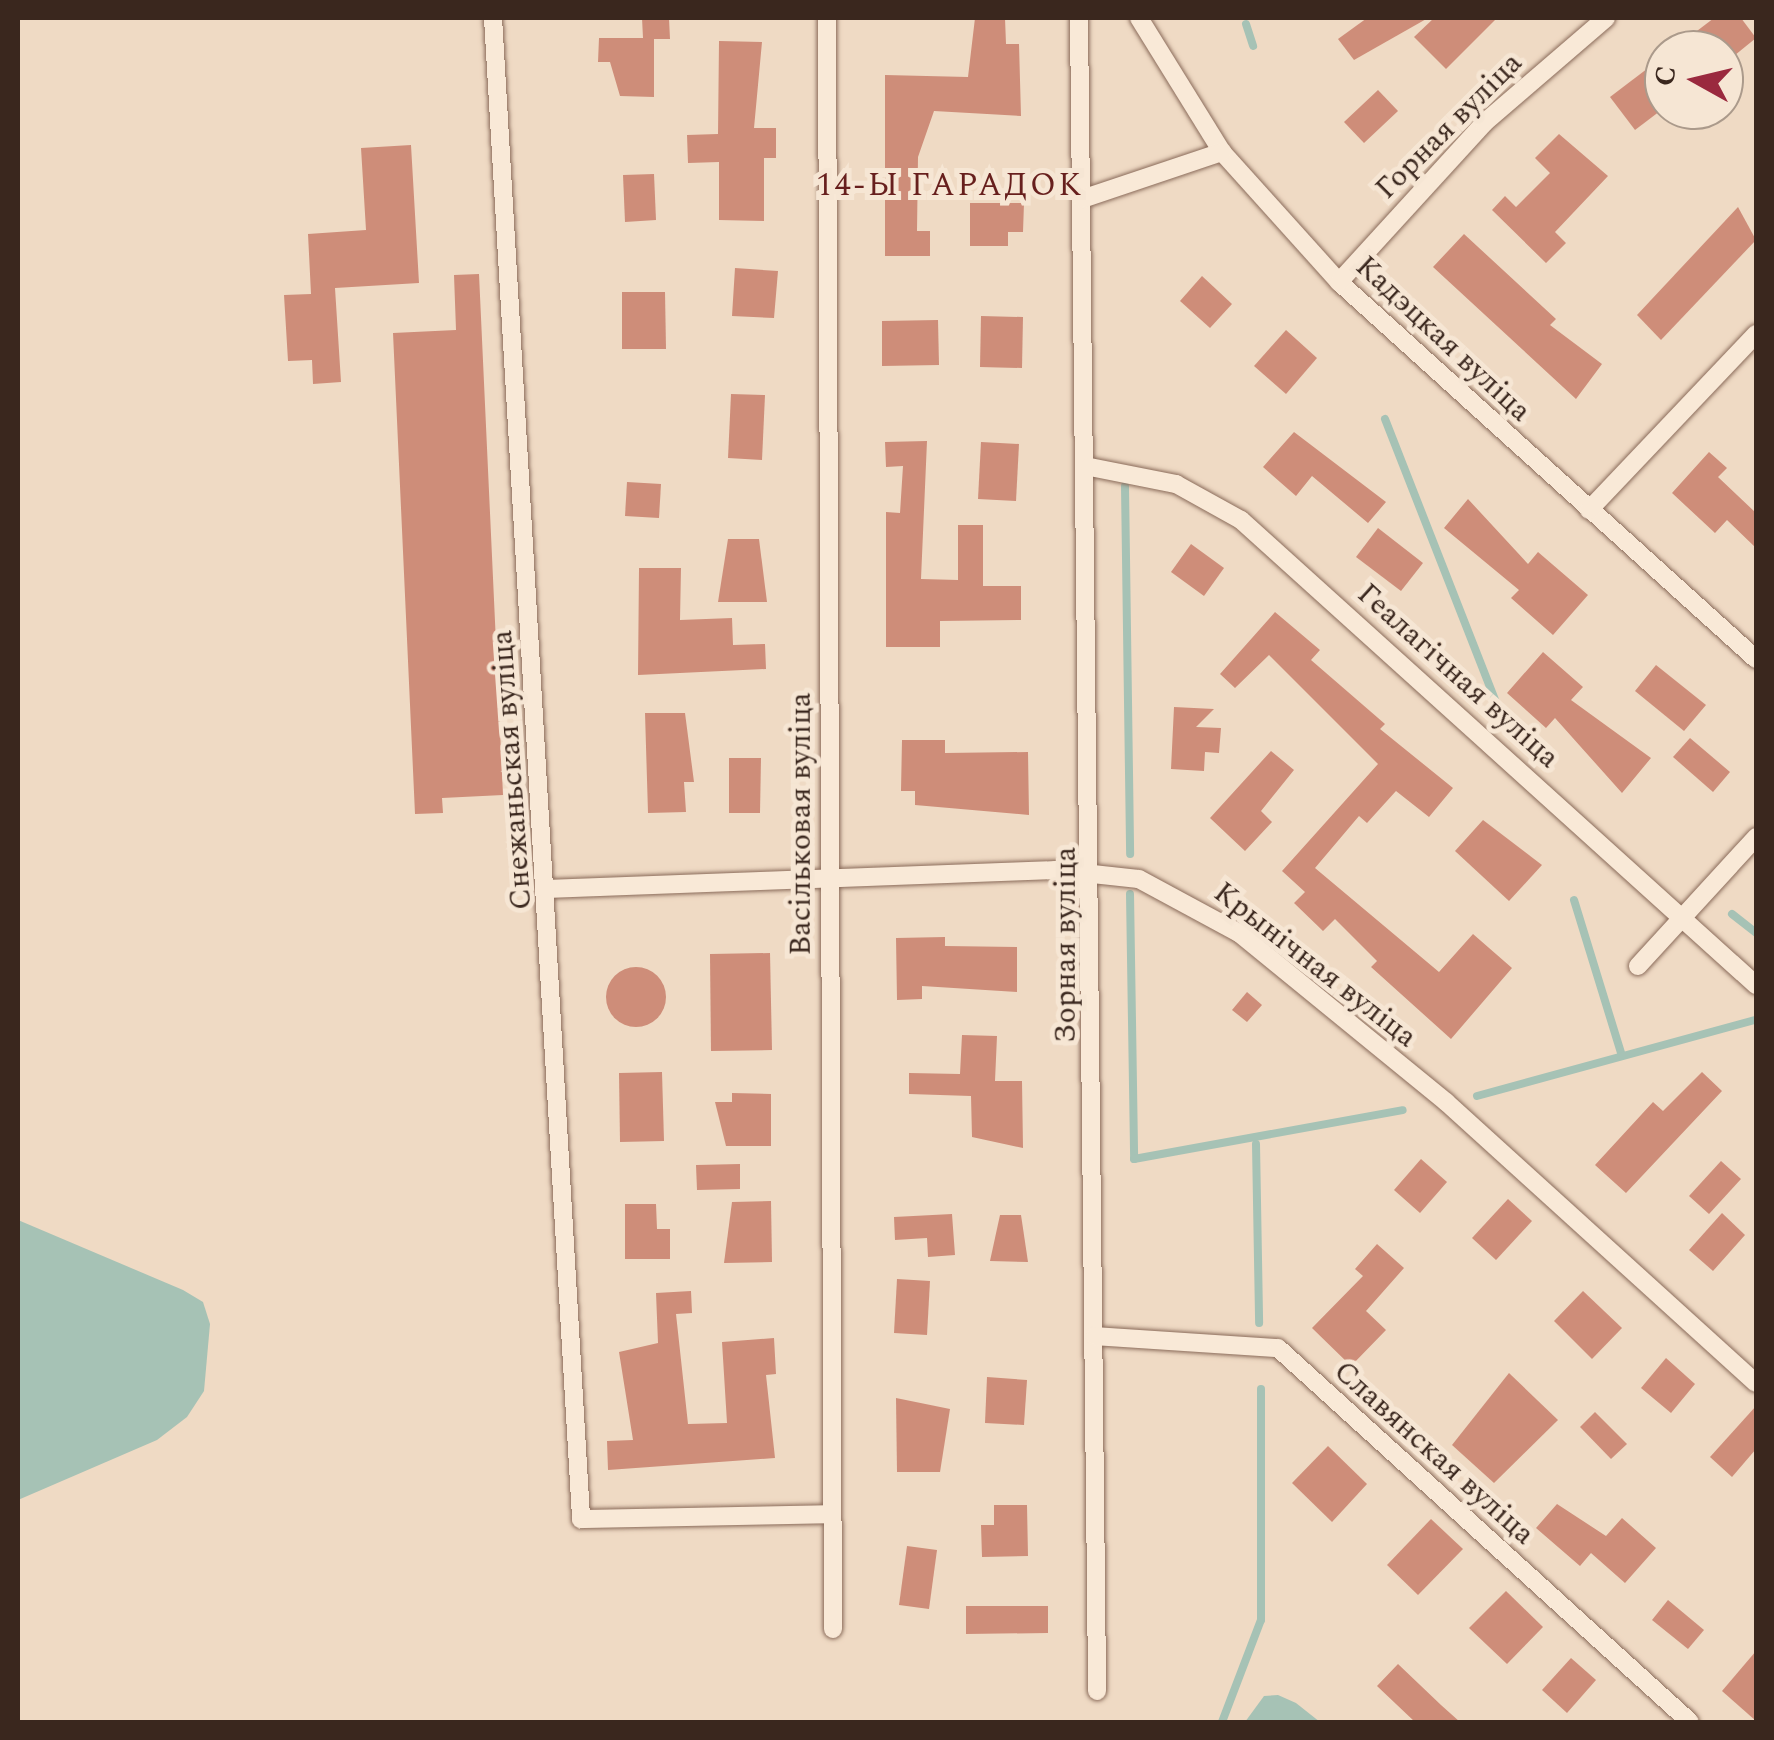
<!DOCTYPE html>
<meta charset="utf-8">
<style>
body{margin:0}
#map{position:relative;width:1774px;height:1740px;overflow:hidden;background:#efdac4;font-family:Spectral,serif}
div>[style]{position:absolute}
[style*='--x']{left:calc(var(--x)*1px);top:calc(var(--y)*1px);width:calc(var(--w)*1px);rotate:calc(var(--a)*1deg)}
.water>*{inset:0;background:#a6c2b5}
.stream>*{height:8px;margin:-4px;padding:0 4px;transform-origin:4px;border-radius:4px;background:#a6c2b5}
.building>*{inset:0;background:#ce8d79}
.round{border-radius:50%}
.roads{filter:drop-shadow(0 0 2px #8a6b5a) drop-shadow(0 0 2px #8a6b5a)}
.street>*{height:18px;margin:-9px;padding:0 9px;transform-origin:9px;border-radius:9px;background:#f9e9d7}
span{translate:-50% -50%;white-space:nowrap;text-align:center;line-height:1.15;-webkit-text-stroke:10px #f6e6d4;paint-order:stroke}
.street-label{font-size:30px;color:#3a271e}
.neighbourhood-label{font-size:32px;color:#671f1d;letter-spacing:2.5px}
.frame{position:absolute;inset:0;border:20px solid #3a271e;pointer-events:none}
.north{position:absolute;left:1644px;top:30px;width:100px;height:100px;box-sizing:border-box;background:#f6e6d4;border:2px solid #ab9a8b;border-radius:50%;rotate:278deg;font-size:28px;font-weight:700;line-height:40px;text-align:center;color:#3a271e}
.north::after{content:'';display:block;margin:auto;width:35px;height:45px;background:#9a293e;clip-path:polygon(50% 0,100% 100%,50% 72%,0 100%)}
</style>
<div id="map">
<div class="water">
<div style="clip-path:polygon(18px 1220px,183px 1290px,203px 1302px,210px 1324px,204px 1391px,187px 1417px,157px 1440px,18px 1500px)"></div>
<div style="clip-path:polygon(1278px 1695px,1296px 1703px,1320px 1722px,1245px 1722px,1264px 1696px)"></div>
</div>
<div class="stream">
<div style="--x:1246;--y:24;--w:23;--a:72"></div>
<div style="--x:1385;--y:419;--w:302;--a:68.6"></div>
<div style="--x:1125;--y:486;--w:368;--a:89.2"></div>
<div style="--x:1130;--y:894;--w:265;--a:89.1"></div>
<div style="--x:1134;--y:1159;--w:273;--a:-10.3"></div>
<div style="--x:1574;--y:900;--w:163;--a:72.9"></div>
<div style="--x:1732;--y:914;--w:31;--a:38"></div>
<div style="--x:1477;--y:1096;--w:288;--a:-15.3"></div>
<div style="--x:1256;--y:1144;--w:179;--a:89"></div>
<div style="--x:1222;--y:1722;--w:109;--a:-69.1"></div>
<div style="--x:1261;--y:1620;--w:231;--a:-90"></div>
</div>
<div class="building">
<div style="clip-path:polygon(642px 18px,669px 18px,670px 39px,654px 39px,654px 97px,620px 96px,610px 62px,598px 62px,599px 38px,643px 38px)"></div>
<div style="clip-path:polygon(975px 18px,1005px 18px,1006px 44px,1019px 44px,1021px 116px,934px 111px,918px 157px,917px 231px,930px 231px,930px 256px,885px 256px,885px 75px,968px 77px)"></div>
<div style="clip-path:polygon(1367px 18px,1428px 18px,1354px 60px,1338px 39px)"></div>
<div style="clip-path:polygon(1434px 18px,1497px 18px,1446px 69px,1414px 37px)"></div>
<div style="clip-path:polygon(1714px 18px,1741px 18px,1756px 38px,1724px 64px,1724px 50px,1672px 50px)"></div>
<div style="clip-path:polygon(719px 41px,762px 42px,754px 128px,776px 128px,776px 158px,764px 158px,764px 221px,719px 220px,719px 162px,688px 163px,687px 135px,718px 134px)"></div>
<div style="clip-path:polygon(1656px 62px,1664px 108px,1635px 130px,1610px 97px)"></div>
<div style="clip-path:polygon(1378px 90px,1398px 111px,1364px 143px,1344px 122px)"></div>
<div style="clip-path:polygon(1559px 134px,1608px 176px,1555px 232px,1566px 243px,1546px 263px,1492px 210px,1505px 196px,1516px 207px,1550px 173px,1535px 158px)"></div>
<div style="clip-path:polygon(411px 145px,419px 283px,335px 288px,341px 382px,313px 384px,312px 360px,288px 361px,284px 295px,311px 294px,308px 234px,366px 230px,361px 148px)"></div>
<div style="clip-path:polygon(654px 174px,656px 220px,625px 222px,623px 175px)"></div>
<div style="clip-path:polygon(970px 203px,1024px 203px,1023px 232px,1008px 232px,1008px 246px,970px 246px)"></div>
<div style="clip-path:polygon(1738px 207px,1756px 240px,1661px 340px,1637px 315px)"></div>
<div style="clip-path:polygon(1464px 234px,1556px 319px,1550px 325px,1602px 364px,1576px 399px,1433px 267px)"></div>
<div style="clip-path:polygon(735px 268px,778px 271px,774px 318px,732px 316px)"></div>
<div style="clip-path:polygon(479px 274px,503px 795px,442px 798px,443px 813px,415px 814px,393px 333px,456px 330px,454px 275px)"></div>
<div style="clip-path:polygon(1202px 276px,1232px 304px,1210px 328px,1180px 301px)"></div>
<div style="clip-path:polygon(622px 292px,665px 292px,666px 349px,622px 349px)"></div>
<div style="clip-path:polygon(981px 316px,1023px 317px,1022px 368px,980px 367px)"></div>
<div style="clip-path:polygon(938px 320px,939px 365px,882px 366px,882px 321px)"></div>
<div style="clip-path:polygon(1286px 330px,1317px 358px,1286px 394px,1254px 366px)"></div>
<div style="clip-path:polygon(731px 394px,765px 395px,762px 460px,728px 458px)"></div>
<div style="clip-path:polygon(1294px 432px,1386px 502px,1368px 523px,1312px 476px,1296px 496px,1263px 467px)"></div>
<div style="clip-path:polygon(927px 441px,921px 579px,958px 580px,958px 525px,983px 525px,983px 586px,1021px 586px,1021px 620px,940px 621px,940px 647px,886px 647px,886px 512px,900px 513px,903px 466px,886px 467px,885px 442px)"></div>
<div style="clip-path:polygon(981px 442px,1019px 444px,1016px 501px,978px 499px)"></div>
<div style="clip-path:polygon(1709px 452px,1727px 468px,1718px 477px,1756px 513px,1756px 548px,1727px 520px,1715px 533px,1672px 493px)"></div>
<div style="clip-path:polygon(627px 482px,661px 484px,659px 518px,625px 516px)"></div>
<div style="clip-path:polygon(1468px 499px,1528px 564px,1538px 552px,1588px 595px,1553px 635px,1511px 598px,1519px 590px,1444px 528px)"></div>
<div style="clip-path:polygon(1378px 528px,1423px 563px,1401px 591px,1356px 557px)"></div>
<div style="clip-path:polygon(728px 539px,759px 539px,767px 602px,718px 602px)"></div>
<div style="clip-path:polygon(1191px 544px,1224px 568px,1204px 596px,1171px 572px)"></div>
<div style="clip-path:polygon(639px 568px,681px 568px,680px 620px,732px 618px,733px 645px,765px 644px,766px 669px,638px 675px)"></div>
<div style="clip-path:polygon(1275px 612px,1320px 650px,1311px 660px,1385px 724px,1380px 729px,1453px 788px,1429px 817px,1396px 791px,1367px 823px,1359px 816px,1315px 868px,1439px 972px,1473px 934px,1512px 968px,1451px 1039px,1371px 967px,1377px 961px,1335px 919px,1323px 931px,1294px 903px,1305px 892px,1282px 871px,1378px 764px,1269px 655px,1235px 688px,1220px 674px)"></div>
<div style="clip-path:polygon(1543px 652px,1583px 687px,1571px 700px,1651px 758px,1622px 793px,1555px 718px,1546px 728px,1507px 693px)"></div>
<div style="clip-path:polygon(1656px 665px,1706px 705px,1684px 731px,1635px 691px)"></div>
<div style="clip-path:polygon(1174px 707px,1214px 709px,1196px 727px,1221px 728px,1219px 753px,1205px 752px,1204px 771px,1171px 769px)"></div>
<div style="clip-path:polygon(645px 713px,685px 713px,694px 782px,684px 782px,686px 812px,648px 813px)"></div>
<div style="clip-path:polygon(1690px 738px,1730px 772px,1713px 792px,1673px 757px)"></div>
<div style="clip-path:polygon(902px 740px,945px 740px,945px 753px,1028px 752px,1029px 815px,915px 805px,915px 791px,901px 791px)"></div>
<div style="clip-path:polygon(1271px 751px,1294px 770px,1261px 811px,1272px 822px,1245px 851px,1210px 818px)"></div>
<div style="clip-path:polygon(729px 758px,761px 758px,760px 813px,729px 813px)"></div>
<div style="clip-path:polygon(1483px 820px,1542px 865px,1509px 901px,1455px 851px)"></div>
<div style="clip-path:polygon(945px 937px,945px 946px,1017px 947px,1017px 992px,922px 986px,922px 999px,897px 1000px,896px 938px)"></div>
<div style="clip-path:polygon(770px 953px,772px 1050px,711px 1051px,710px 954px)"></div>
<div class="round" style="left:606px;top:967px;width:60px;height:60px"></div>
<div style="clip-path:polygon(1247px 992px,1262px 1005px,1247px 1022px,1232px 1010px)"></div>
<div style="clip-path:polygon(962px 1035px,997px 1036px,995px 1081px,1022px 1081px,1023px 1148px,972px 1137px,971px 1096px,909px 1094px,909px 1073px,960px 1074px)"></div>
<div style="clip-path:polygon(662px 1072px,664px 1141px,620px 1142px,619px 1073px)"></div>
<div style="clip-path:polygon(1702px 1072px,1722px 1091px,1626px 1193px,1595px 1165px,1653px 1102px,1663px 1111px)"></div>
<div style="clip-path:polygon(732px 1093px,771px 1094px,771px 1146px,726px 1146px,715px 1102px,732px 1102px)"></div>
<div style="clip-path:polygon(1421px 1159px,1447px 1182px,1420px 1213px,1394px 1190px)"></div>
<div style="clip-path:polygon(1721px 1161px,1741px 1179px,1709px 1214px,1689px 1196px)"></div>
<div style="clip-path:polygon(740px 1164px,740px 1189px,697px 1190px,696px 1165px)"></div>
<div style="clip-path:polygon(1508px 1199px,1532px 1221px,1496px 1260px,1472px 1238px)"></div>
<div style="clip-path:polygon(771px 1201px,772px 1262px,724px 1263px,732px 1202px)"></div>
<div style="clip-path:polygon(625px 1204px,656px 1204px,657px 1229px,670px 1229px,670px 1259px,625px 1259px)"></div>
<div style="clip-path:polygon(1722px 1213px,1745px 1235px,1713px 1271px,1689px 1250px)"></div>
<div style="clip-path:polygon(952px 1214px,955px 1255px,928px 1257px,927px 1238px,895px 1240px,894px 1217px)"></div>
<div style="clip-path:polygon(1000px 1215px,1021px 1215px,1028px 1262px,990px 1261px)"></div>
<div style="clip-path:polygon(1377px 1244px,1404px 1268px,1366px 1311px,1386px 1330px,1351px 1366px,1312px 1328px,1363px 1276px,1355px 1269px)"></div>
<div style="clip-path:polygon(897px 1279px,930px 1281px,927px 1335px,894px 1333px)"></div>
<div style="clip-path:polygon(691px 1291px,692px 1313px,676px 1314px,688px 1424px,727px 1423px,722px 1342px,774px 1338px,776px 1374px,766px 1375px,775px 1458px,608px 1470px,607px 1441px,633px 1440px,619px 1352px,658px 1343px,656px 1293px)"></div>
<div style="clip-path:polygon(1583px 1291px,1622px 1328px,1592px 1359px,1554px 1321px)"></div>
<div style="clip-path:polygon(1666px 1358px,1695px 1384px,1671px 1413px,1641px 1388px)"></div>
<div style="clip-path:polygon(1509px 1373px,1558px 1420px,1494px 1483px,1452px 1445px)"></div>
<div style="clip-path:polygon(987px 1377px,1027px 1380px,1024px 1425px,985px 1423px)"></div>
<div style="clip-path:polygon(896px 1398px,950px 1409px,940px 1472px,897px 1472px)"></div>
<div style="clip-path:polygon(1756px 1406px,1756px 1449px,1732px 1477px,1710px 1457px)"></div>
<div style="clip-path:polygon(1595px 1412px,1627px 1444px,1611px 1459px,1580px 1427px)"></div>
<div style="clip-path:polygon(1328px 1446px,1367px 1484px,1332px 1522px,1292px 1483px)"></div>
<div style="clip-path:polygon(1557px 1504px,1606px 1536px,1622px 1518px,1656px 1548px,1625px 1583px,1591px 1553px,1580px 1566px,1536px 1528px)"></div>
<div style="clip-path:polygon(994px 1505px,1027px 1505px,1028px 1556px,982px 1557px,981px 1525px,994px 1525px)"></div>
<div style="clip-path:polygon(1431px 1519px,1463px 1549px,1418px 1595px,1387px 1565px)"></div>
<div style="clip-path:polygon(907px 1546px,937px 1550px,929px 1609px,899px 1605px)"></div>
<div style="clip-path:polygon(1506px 1591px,1543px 1627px,1507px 1664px,1469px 1628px)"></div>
<div style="clip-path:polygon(1668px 1600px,1704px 1630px,1688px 1649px,1652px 1620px)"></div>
<div style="clip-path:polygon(966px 1606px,1048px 1606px,1048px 1633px,966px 1634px)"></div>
<div style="clip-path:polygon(1756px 1651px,1756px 1721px,1722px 1691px)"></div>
<div style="clip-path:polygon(1571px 1658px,1596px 1680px,1567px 1713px,1542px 1690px)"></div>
<div style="clip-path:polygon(1398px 1664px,1441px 1705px,1460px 1722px,1415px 1722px,1377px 1686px)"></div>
</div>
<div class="roads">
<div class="street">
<div style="--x:493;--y:18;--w:1504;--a:86.64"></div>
<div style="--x:581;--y:1519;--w:250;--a:-1.1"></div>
<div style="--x:827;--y:18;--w:1611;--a:89.79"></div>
<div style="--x:1079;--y:18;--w:1673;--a:89.38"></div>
<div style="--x:1139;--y:18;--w:158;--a:58.2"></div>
<div style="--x:1222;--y:152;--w:175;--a:48"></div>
<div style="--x:1339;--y:282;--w:562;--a:42.12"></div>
<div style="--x:1082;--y:199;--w:148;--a:-18.6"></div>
<div style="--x:1339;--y:282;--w:215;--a:-47.6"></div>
<div style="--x:1484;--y:123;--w:161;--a:-40.7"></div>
<div style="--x:1090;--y:467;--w:88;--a:11.2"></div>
<div style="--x:1176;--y:484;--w:74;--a:29"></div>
<div style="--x:1241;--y:520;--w:694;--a:42.08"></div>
<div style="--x:1589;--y:510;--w:243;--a:-46.5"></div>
<div style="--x:546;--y:889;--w:510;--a:-2.13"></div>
<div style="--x:1056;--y:870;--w:83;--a:6.2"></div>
<div style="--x:1139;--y:879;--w:114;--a:28.4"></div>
<div style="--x:1239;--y:933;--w:267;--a:39.2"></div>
<div style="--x:1446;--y:1102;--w:418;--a:42.2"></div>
<div style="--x:1638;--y:966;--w:175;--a:-47.5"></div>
<div style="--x:1095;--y:1336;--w:183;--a:3.8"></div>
<div style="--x:1278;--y:1348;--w:556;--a:42.23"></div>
</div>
</div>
<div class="street-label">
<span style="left:1449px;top:126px;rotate:-45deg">Горная вуліца</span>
<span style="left:1443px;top:339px;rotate:43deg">Кадэцкая вуліца</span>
<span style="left:1458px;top:676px;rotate:42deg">Геалагічная вуліца</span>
<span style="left:512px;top:770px;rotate:-94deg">Снежаньская вуліца</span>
<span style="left:801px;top:824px;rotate:-90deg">Васільковая вуліца</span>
<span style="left:1066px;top:945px;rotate:-90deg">Зорная вуліца</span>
<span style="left:1315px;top:965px;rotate:38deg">Крынічная вуліца</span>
<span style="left:1434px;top:1453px;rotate:42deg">Славянская вуліца</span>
</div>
<div class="neighbourhood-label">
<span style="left:950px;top:186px">14-Ы ГАРАДОК</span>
</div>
<div class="frame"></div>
<div class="north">С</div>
</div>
